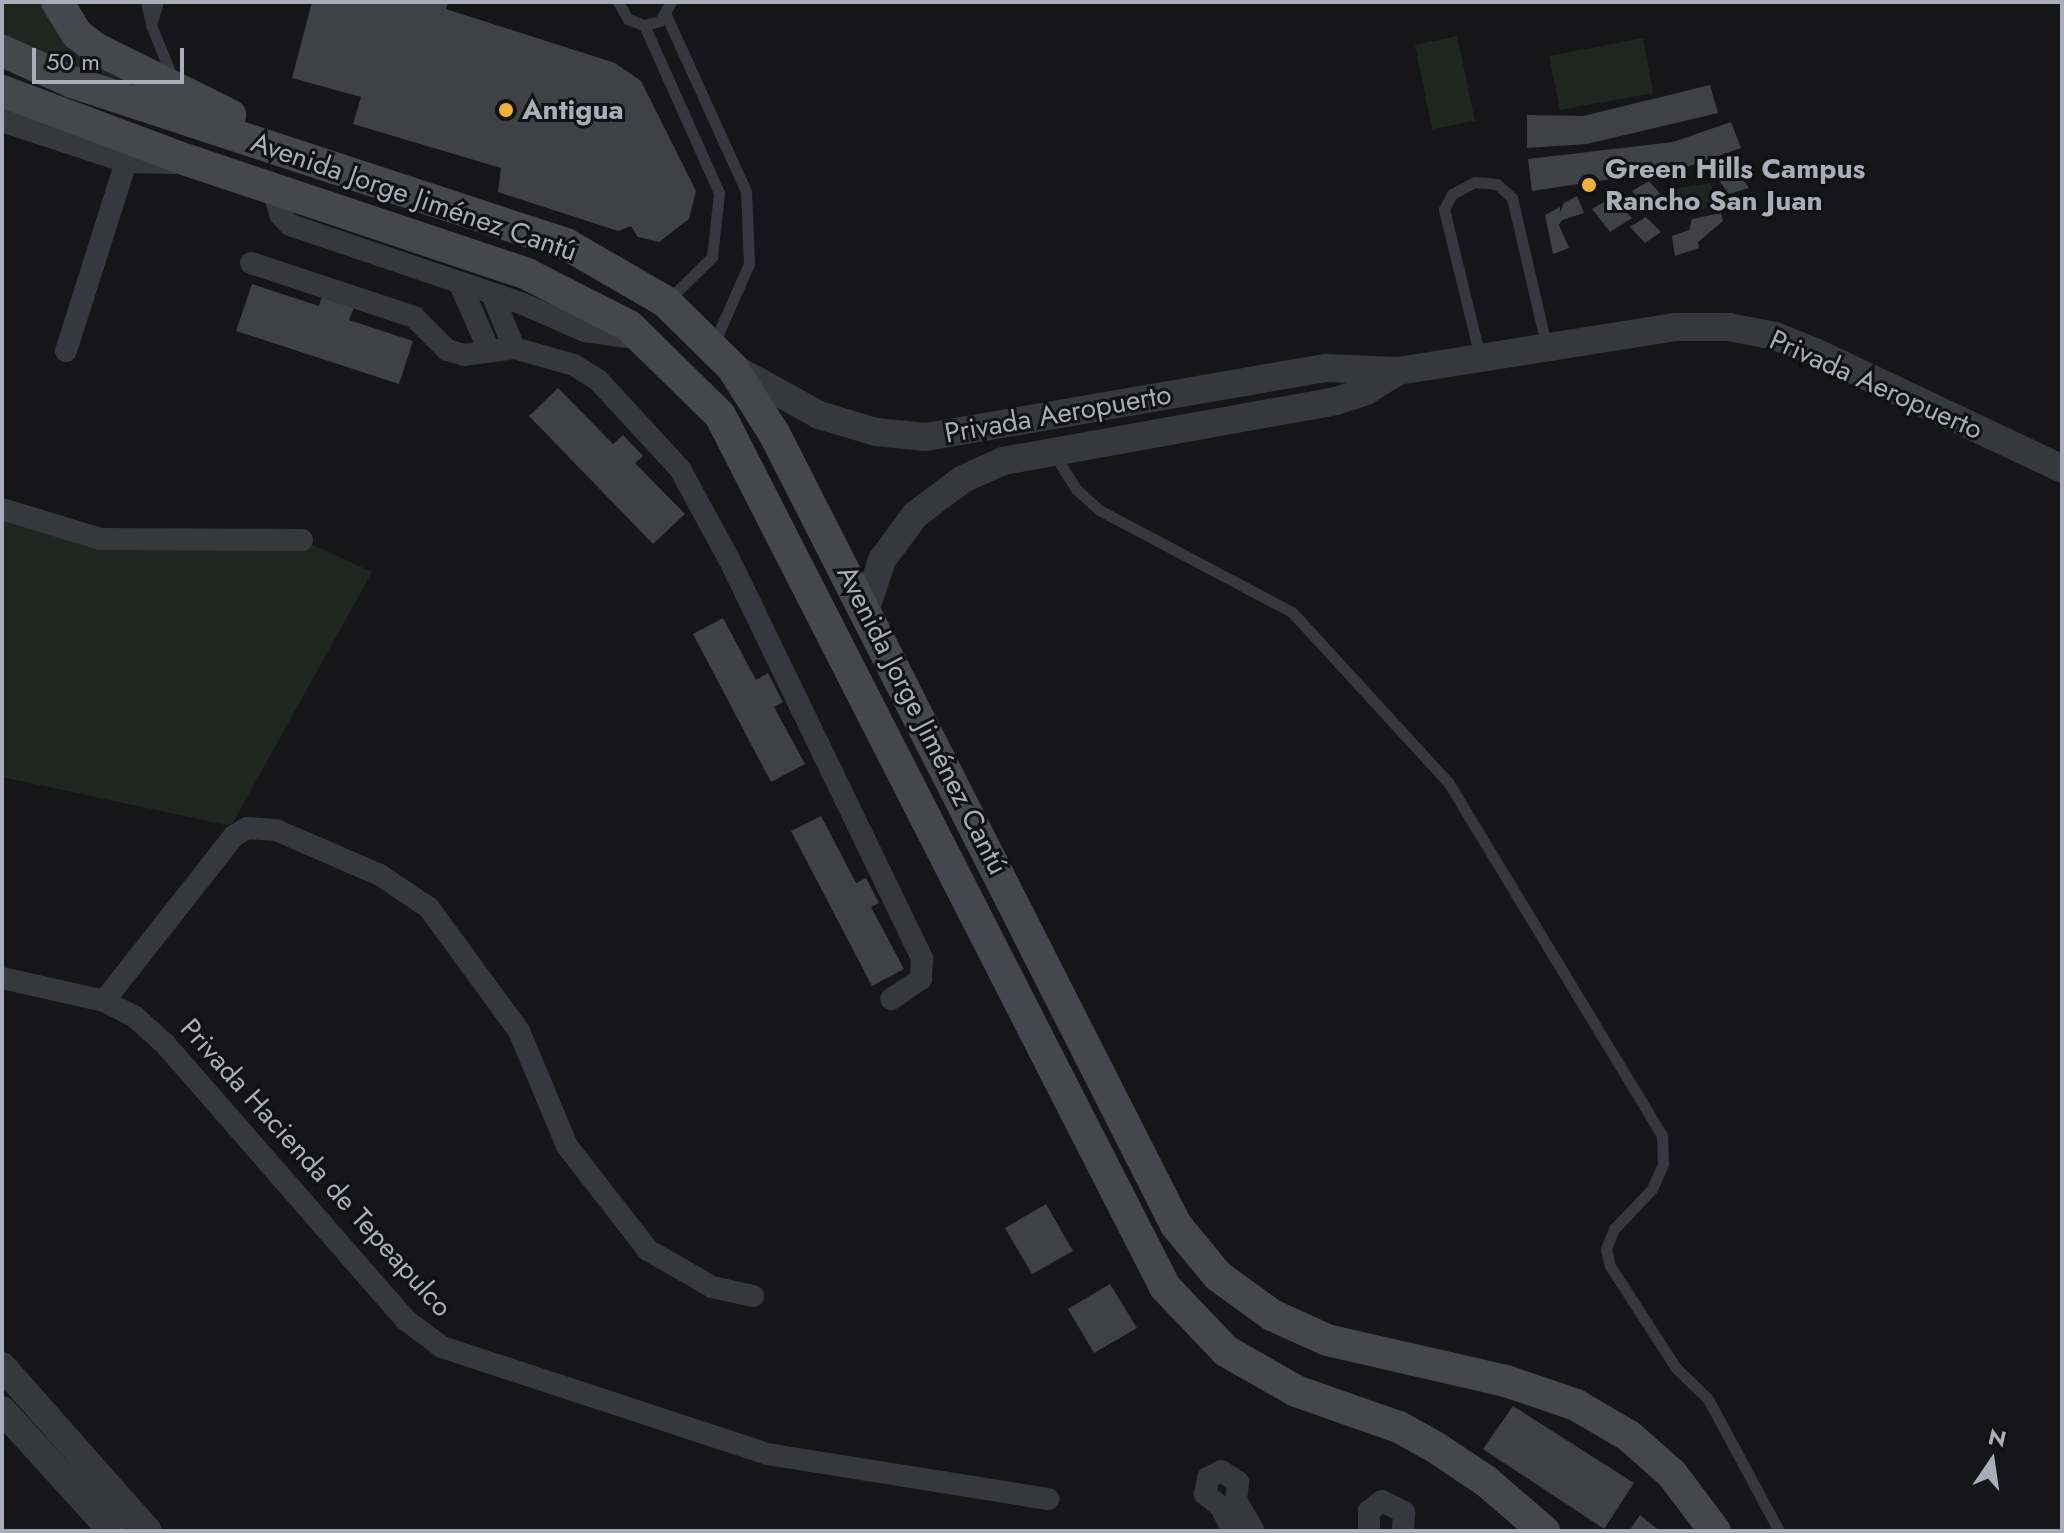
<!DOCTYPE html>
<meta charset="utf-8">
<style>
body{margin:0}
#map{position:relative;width:2064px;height:1533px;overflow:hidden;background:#161618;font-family:Jost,sans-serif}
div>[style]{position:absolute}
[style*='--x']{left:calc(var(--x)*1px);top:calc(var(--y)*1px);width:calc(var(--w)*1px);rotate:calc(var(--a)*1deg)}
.green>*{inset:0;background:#1e261f}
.building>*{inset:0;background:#404145}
.service>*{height:11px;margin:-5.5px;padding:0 5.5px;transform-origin:5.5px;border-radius:5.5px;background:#37383d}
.minor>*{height:22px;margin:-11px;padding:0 11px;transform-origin:11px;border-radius:11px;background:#37383d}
.tertiary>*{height:28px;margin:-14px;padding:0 14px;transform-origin:14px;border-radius:14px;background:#37383d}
.secondary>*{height:32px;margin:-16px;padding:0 16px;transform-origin:16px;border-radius:16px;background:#45474d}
.dots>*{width:22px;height:22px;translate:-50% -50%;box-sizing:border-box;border:4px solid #111113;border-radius:50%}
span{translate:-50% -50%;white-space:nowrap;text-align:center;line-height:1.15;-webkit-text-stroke:6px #111113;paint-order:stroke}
.poi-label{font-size:28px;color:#a8adb8;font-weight:700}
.left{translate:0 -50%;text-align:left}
.street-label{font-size:28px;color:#a8adb8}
.frame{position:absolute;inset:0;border:4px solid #a8adb8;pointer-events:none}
.north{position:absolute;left:1952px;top:1421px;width:80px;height:80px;-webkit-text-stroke:6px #111113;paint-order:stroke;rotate:13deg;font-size:22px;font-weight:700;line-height:32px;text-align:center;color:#a8adb8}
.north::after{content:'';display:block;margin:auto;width:28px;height:36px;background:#a8adb8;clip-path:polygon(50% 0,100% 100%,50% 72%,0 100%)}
.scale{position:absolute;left:32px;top:48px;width:152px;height:36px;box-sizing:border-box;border:4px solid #a8adb8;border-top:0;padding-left:10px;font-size:24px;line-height:28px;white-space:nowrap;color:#a8adb8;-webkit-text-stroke:6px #111113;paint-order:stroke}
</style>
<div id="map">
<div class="green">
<div style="clip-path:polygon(2px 2px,57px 2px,95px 48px,337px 168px,2px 51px)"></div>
<div style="clip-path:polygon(1457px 36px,1475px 121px,1432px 129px,1415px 45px)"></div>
<div style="clip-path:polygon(1643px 38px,1653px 93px,1560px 110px,1549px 56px)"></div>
<div style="clip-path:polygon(1711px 183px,1715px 207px,1675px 214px,1671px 189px)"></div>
<div style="clip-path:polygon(2px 509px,66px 529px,302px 540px,372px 572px,231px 826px,2px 777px)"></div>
</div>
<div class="building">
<div style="clip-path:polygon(312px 2px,448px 2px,446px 9px,615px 63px,641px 81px,696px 191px,689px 219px,659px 242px,638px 237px,631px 226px,618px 231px,498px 192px,501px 168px,353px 124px,361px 97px,292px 78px)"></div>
<div style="clip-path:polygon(1710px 85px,1718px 113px,1587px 144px,1527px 148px,1527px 115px,1583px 116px)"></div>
<div style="clip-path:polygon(1731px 122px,1741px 148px,1684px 168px,1532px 191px,1528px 159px,1673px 142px)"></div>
<div style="clip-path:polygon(1735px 168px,1749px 188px,1729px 194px,1715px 175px)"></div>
<div style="clip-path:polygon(1649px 181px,1664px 198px,1646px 208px,1632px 191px)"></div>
<div style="clip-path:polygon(1577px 196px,1584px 213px,1562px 220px,1559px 225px,1569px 248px,1553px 254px,1545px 215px,1560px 207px,1560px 212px,1564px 203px)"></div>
<div style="clip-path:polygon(1612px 197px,1632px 218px,1610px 232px,1592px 209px)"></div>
<div style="clip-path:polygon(1721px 213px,1723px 221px,1698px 242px,1699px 248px,1675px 256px,1672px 236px,1689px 230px,1692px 219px)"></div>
<div style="clip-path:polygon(1646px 217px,1661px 232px,1645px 243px,1630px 227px)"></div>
<div style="clip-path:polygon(252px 284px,319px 306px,322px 296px,354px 307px,349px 320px,413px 341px,399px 384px,236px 331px)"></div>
<div style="clip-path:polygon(558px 388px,613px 444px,623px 435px,643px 456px,635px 463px,685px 514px,653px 544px,529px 416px)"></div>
<div style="clip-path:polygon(723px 618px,756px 680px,768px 673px,783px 702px,774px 707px,805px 764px,771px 782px,693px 634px)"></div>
<div style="clip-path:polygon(821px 816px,856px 883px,866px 878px,879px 903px,871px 907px,904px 969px,872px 986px,791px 831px)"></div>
<div style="clip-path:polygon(1046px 1204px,1073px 1251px,1032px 1274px,1005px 1228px)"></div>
<div style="clip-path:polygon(1110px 1284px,1137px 1328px,1094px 1353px,1068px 1309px)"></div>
<div style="clip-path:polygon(1513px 1406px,1634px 1483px,1604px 1529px,1483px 1449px)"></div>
<div style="clip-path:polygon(1640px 1515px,1660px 1531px,1629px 1531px)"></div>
</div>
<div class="service">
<div style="--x:146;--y:2;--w:23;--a:77"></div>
<div style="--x:158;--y:2;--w:24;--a:107"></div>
<div style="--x:151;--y:25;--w:56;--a:68"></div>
<div style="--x:618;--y:2;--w:20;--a:60"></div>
<div style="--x:628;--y:19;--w:17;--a:21"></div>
<div style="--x:644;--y:25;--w:16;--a:-14"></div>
<div style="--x:660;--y:21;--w:22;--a:-60"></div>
<div style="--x:666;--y:15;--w:193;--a:65.6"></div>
<div style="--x:746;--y:191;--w:73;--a:87.6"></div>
<div style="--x:749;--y:264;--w:86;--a:113.9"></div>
<div style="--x:644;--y:25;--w:184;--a:65.9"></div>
<div style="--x:719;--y:193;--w:64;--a:96.2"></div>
<div style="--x:712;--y:257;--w:63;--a:135.6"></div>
<div style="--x:1480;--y:357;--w:152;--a:-103.7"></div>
<div style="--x:1444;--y:209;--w:17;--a:-62"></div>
<div style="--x:1452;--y:194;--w:26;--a:-28"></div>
<div style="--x:1475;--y:182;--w:22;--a:5"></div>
<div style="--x:1497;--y:184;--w:21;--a:43"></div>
<div style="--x:1512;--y:198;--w:154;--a:76.9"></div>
<div style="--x:1053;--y:452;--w:44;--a:58.1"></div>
<div style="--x:1076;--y:489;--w:31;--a:42"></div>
<div style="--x:1099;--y:510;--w:218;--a:27.9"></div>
<div style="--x:1292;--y:612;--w:231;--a:47.5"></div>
<div style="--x:1448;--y:782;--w:413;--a:58.8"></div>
<div style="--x:1662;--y:1135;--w:29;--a:88"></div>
<div style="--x:1663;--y:1164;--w:27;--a:114"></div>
<div style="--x:1652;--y:1189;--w:55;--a:133.5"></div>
<div style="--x:1614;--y:1229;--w:22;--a:112"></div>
<div style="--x:1606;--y:1249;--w:17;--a:77"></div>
<div style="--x:1610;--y:1266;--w:121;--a:57.1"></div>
<div style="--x:1676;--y:1368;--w:45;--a:44.1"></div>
<div style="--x:1708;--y:1399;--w:150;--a:61.7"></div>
</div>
<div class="minor">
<div style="--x:273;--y:189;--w:26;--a:74"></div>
<div style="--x:280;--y:214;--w:15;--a:48"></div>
<div style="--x:290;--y:225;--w:246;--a:18.7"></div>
<div style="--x:523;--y:304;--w:68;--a:23.5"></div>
<div style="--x:585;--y:331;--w:57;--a:8.1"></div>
<div style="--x:251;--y:263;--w:172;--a:18.3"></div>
<div style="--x:414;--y:317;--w:47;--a:45"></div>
<div style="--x:447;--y:350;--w:18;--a:16"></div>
<div style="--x:464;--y:355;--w:50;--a:-8"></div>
<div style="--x:514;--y:348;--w:62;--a:15.8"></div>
<div style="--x:574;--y:365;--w:28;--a:32"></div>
<div style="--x:598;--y:380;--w:121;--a:47.3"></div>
<div style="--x:680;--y:469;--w:105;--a:61.5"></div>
<div style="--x:730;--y:561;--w:442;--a:64.2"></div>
<div style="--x:922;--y:959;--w:20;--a:93"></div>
<div style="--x:921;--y:979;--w:36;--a:146"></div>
<div style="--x:459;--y:282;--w:74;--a:66.2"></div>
<div style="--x:492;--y:294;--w:58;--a:67.8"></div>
<div style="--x:66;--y:351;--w:201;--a:-72.4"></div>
<div style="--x:2;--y:509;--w:103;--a:16.9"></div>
<div style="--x:101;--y:539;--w:201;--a:0.3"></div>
<div style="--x:2;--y:978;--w:105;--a:12.7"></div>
<div style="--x:104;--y:1001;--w:35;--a:27"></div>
<div style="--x:135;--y:1017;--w:40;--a:42"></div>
<div style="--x:165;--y:1044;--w:366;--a:48.9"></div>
<div style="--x:406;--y:1320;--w:45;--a:36.9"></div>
<div style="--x:442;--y:1347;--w:342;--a:18.2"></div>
<div style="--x:767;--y:1454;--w:285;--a:9.1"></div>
<div style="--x:104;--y:1001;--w:210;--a:-51.8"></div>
<div style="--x:234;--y:836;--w:15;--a:-32"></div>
<div style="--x:247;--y:828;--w:29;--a:4"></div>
<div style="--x:276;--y:830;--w:113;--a:23.4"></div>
<div style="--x:380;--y:875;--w:59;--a:34"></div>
<div style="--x:429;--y:908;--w:152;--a:53.8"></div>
<div style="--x:519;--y:1031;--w:125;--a:67.3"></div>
<div style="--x:567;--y:1146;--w:132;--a:52.1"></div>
<div style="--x:648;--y:1250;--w:74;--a:30"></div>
<div style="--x:712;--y:1287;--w:42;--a:12.4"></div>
<div style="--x:1233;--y:1531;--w:27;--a:-117"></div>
<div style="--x:1221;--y:1507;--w:21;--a:-141"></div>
<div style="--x:1205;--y:1494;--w:16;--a:-79"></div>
<div style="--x:1208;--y:1478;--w:15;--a:-28"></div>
<div style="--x:1221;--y:1471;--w:20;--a:33"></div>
<div style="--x:1238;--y:1482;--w:18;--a:96"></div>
<div style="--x:1236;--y:1500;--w:36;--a:60"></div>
<div style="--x:1369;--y:1531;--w:20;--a:-90"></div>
<div style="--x:1369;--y:1511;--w:16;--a:-38"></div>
<div style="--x:1382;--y:1501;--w:25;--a:27"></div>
<div style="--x:1404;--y:1512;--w:19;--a:93"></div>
</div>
<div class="tertiary">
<div style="--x:2;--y:118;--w:132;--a:18.2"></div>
<div style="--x:127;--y:159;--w:48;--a:1.2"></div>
<div style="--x:732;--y:367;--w:99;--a:28.9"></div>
<div style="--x:819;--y:415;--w:59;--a:16.6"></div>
<div style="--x:876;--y:432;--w:50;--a:5.7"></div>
<div style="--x:926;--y:437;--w:406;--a:-9.8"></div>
<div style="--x:1326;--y:368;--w:72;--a:2.4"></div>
<div style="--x:1398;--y:371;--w:280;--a:-9"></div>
<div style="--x:1675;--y:327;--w:54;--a:0"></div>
<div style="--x:1729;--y:327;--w:47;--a:11.1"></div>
<div style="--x:1775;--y:336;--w:43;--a:21.8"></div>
<div style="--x:1815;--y:352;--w:273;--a:25.3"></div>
<div style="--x:866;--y:608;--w:51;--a:-71.6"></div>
<div style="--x:882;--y:560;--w:56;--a:-53.7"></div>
<div style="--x:915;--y:515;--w:60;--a:-36.9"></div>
<div style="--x:963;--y:479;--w:44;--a:-24.2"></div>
<div style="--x:1003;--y:461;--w:338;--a:-10.2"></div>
<div style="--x:1336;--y:401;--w:32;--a:-18"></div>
<div style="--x:1366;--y:391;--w:38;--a:-32"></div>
<div style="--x:2;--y:1366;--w:220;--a:48.5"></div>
<div style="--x:2;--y:1410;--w:164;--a:47.7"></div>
</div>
<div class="secondary">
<div style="--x:57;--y:2;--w:38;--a:58"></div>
<div style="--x:77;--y:34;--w:23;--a:38"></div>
<div style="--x:95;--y:48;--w:151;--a:26.4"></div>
<div style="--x:2;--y:51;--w:77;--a:23.9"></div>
<div style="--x:72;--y:82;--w:520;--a:18.16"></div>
<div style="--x:566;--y:244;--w:116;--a:30.1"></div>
<div style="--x:666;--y:302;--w:93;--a:44.6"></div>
<div style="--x:732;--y:367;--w:80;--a:57.7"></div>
<div style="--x:775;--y:435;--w:886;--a:63.09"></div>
<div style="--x:1176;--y:1225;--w:66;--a:50.5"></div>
<div style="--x:1218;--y:1276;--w:67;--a:35.8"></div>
<div style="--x:1272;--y:1315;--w:60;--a:24.4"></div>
<div style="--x:1327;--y:1340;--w:184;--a:12.9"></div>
<div style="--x:1506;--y:1381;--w:74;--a:18.9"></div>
<div style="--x:1576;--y:1405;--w:61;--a:30.3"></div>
<div style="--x:1629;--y:1436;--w:57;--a:41.5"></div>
<div style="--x:1672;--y:1474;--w:71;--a:53"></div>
<div style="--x:2;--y:91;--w:197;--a:20.5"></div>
<div style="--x:187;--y:160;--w:359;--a:18.5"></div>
<div style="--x:527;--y:274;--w:114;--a:27"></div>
<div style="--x:629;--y:326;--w:127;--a:44.4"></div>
<div style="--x:720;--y:415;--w:979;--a:62.96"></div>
<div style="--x:1165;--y:1287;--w:88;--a:46.4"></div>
<div style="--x:1226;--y:1351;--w:81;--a:29.7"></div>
<div style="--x:1296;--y:1391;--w:109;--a:19.3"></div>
<div style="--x:1399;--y:1427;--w:41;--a:29.1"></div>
<div style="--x:1435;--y:1447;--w:61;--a:33.7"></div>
<div style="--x:1486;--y:1481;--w:77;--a:40.8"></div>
</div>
<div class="dots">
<div style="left:506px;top:110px;background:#f2b134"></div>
<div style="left:1589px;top:185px;background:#f2b134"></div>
</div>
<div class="poi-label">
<span class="left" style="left:522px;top:110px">Antigua</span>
<span class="left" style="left:1605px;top:185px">Green Hills Campus<br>Rancho San Juan</span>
</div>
<div class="street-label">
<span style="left:414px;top:197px;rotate:19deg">Avenida Jorge Jiménez Cantú</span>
<span style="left:1876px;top:385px;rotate:24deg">Privada Aeropuerto</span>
<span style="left:1058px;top:414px;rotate:-10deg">Privada Aeropuerto</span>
<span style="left:922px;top:720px;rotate:63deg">Avenida Jorge Jiménez Cantú</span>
<span style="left:316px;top:1168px;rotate:48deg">Privada Hacienda de Tepeapulco</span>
</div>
<div class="frame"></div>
<div class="north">N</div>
<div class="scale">50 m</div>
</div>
